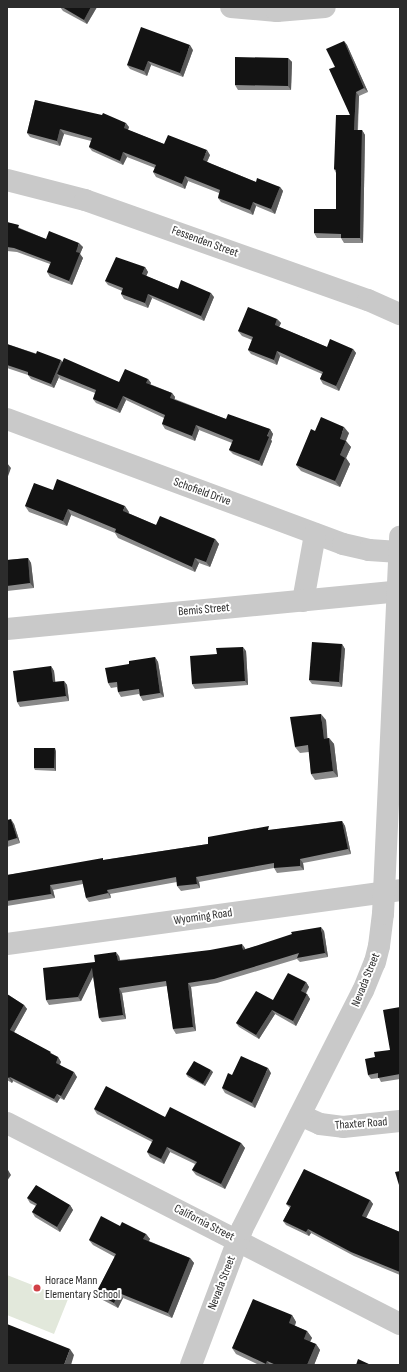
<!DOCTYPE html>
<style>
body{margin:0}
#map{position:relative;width:407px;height:1372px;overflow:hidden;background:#fff;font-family:"Sofia Sans Condensed",sans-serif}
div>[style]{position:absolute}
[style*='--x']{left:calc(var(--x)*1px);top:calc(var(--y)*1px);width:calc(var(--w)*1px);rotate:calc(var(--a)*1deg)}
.green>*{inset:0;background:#e2e8db}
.minor>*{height:22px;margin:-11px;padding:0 11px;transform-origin:11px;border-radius:11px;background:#c9c9c9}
.wall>*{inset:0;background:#898989}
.shaded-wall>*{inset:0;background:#5a5a5a}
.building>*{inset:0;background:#131313}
.dots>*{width:11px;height:11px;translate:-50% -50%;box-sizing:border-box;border:2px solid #fff;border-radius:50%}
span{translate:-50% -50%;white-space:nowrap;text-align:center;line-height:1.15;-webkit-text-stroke:4px #fff;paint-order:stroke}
.street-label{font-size:12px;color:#2c2c2c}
.poi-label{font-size:12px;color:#2c2c2c}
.left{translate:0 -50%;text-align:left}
.frame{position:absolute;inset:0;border:8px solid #2c2c2c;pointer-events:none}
</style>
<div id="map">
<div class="green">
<div style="clip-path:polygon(7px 1275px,68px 1299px,54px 1334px,7px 1315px)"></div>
</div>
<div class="minor">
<div style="--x:231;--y:7;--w:46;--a:5"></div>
<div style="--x:277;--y:11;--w:48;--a:-4.8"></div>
<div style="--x:7;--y:180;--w:81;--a:14.4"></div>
<div style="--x:85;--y:200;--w:300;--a:19.5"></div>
<div style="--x:368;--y:300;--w:35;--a:24"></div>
<div style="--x:7;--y:419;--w:358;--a:20.4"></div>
<div style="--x:343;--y:544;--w:27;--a:13"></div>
<div style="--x:369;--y:550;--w:30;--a:4"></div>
<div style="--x:303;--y:601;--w:68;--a:-79.8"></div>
<div style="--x:7;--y:629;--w:395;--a:-5.5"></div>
<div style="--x:7;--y:944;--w:397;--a:-7.8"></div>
<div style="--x:300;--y:1115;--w:22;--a:24"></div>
<div style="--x:320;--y:1124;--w:23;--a:7"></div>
<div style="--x:343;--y:1127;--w:57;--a:-6"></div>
<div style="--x:7;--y:1123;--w:441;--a:27.1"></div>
<div style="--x:191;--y:1365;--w:145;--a:-69.4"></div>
<div style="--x:242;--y:1229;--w:267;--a:-63.1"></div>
<div style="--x:363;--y:991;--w:31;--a:-68"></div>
<div style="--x:375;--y:962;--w:16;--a:-76"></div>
<div style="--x:379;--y:946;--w:32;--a:-83"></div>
<div style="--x:383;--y:914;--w:378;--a:-87.4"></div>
</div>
<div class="wall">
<div style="clip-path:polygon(60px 7px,97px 7px,87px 24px,63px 11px)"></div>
<div style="clip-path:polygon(344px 41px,347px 45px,368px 92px,359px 96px,358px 130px,362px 130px,365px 135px,363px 243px,344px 243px,341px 238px,317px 238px,314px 233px,336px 209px,336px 173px,334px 169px,350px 115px,335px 67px)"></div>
<div style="clip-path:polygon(193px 50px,183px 77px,151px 65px,147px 76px,130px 69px,127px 65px)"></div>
<div style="clip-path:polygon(288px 58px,292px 62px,291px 90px,238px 90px,235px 85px)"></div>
<div style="clip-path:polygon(35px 100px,129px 127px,128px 130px,164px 144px,210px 155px,207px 162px,212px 164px,256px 182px,280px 187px,283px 191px,275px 214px,256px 206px,253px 215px,221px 202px,218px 198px,219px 193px,188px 181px,185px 189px,156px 177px,153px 172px,155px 168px,127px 157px,123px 165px,92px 151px,89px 147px,91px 141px,64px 134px,60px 146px,30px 137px,27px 133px)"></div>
<div style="clip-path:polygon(7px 222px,22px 229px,46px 239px,83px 247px,80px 254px,83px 258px,72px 285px,50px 277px,47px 272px,50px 264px,17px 252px,7px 251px)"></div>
<div style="clip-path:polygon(145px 267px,148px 272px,146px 276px,178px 289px,214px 297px,204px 321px,152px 298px,148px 308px,124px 299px,121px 294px,122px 291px,108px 285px,105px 281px)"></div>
<div style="clip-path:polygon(277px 319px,281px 323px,279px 327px,327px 347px,353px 349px,356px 353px,339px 391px,323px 384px,320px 379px,322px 374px,280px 356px,277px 365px,251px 354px,248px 350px,252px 340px,242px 336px,238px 331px)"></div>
<div style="clip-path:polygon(7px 344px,62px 362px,119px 382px,148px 379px,151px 383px,150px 384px,172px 393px,175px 397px,175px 399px,226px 419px,270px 429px,273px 434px,271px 440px,272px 441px,262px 466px,233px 454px,229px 450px,232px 443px,199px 430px,195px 441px,165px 429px,162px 424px,164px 418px,126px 400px,120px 413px,96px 403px,93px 399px,95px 393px,60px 379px,59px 377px,54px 388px,31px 379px,28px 375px,7px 368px)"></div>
<div style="clip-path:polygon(315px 431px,349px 433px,346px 441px,351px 447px,346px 458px,350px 464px,340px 487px,301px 471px,296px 465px)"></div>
<div style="clip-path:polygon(53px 490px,129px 512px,128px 513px,156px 525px,215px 539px,219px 544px,210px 567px,199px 563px,195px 572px,118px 538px,115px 533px,71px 515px,67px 526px,29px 512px,25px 506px)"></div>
<div style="clip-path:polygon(28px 558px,31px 563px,34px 588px,7px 591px,7px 560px)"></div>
<div style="clip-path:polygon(342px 644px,345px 649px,342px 687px,312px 684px,309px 680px)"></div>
<div style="clip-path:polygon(246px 651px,248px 685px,195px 689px,192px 684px,217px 654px)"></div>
<div style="clip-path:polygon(155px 657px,158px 662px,164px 697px,143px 701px,140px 696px,139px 694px,121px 697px,118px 692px,117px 687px,111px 688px,108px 683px,129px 664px)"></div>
<div style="clip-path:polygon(51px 666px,54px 671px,55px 682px,64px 681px,67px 685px,69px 701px,20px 707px,17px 702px)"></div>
<div style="clip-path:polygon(326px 720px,327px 738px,329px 738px,334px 744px,338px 777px,315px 780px,311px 774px,309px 752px,300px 753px,295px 747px)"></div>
<div style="clip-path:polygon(56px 751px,56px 771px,35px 770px,34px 768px)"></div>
<div style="clip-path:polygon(7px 820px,14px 824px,20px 843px,7px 847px)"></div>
<div style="clip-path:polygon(342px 821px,345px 826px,351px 854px,303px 863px,304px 870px,277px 873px,274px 868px,199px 882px,200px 888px,181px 891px,177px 886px,177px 882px,110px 894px,111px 898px,89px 902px,86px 898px,83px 884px,53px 890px,55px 898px,7px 906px,7px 875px,104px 860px,208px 844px,271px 830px)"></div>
<div style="clip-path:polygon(324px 931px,328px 957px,300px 962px,297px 959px,217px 983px,191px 987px,196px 1031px,176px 1034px,173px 1029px,167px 986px,122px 993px,126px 1019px,102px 1022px,99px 1018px,93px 976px,81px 1001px,49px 1005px,46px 1000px,95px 962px,119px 956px,120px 960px,245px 948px,245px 949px)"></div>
<div style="clip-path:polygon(306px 982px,309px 987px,306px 994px,307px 994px,310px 999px,296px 1026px,275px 1014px,259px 1039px,239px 1027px,236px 1023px,273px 1000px)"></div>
<div style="clip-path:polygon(7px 994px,24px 1005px,27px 1009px,14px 1032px,58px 1057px,61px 1062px,60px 1065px,77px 1077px,64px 1100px,60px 1098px,57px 1103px,13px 1081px,12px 1083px,7px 1080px)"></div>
<div style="clip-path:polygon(400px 1007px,400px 1079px,381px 1082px,379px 1078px,371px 1079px,368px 1075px,375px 1057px,390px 1050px)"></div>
<div style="clip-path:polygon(213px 1072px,205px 1086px,188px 1077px,186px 1074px)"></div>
<div style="clip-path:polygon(271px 1073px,255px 1108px,225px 1093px,222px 1088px,232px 1075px)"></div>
<div style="clip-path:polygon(94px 1109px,165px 1117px,241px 1143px,245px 1148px,225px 1189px,196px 1175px,192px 1170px,195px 1164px,170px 1152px,164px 1164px,150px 1157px,147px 1152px,152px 1142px,97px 1114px)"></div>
<div style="clip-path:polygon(27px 1198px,70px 1205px,73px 1210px,60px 1232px,35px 1217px,32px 1212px,36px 1206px,30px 1203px)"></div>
<div style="clip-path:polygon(370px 1200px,373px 1204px,366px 1218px,400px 1232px,400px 1275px,354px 1256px,311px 1233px,309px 1236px,286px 1225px,283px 1221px,290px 1208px,286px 1204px)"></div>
<div style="clip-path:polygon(120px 1226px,146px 1234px,150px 1239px,149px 1241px,190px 1258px,194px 1263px,172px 1318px,123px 1298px,118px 1308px,99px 1298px,96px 1293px,115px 1257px,93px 1245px,89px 1240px)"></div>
<div style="clip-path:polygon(292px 1315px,296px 1322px,295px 1326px,307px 1331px,312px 1338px,310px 1342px,316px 1344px,320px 1350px,314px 1365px,259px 1365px,236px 1354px,232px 1348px)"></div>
</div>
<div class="shaded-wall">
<div style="clip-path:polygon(91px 7px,97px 7px,87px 24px,84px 20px)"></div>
<div style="clip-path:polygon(344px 41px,347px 45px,368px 92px,364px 88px)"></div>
<div style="clip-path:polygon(190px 45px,193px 50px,183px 77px,180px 73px)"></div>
<div style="clip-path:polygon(288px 58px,292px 62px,291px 90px,288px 86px)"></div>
<div style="clip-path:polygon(148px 61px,151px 65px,147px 76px,144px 71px)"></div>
<div style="clip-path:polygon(356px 92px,359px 96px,357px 134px,354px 130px)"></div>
<div style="clip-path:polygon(126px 123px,129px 127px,127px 132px,124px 128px)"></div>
<div style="clip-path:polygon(60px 129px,64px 134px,60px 146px,57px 141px)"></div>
<div style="clip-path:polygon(362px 130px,365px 135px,363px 243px,360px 238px)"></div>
<div style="clip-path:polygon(207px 150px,210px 155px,206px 164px,203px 160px)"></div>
<div style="clip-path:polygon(123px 152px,127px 157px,123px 165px,120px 161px)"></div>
<div style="clip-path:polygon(185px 176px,188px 181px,185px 189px,182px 184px)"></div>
<div style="clip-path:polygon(280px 187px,283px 191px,275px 214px,271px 209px)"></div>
<div style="clip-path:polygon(253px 202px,256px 206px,253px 215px,250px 210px)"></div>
<div style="clip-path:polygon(79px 243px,83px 247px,80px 254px,83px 258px,72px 285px,69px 281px,76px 252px)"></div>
<div style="clip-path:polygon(145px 267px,148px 272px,145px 279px,142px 274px)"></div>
<div style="clip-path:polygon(211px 293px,214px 297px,204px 321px,201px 316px)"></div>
<div style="clip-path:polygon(148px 294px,152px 298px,148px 308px,145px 303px)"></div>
<div style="clip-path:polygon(277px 319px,281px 323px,278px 329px,275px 325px)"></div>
<div style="clip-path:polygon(353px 349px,356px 353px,339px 391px,336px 386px)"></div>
<div style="clip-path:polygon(277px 351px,280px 356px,277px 365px,274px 360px)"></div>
<div style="clip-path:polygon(61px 360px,64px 365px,57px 374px,59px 377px,54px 388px,51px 384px)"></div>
<div style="clip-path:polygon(148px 379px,151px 383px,149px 387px,146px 383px)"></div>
<div style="clip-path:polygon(172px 393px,175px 397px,173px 402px,170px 398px)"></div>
<div style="clip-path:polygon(123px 396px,126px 400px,120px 413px,117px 409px)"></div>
<div style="clip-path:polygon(196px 425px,199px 430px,195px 441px,192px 436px)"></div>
<div style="clip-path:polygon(344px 427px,349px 433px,344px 445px,340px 439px)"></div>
<div style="clip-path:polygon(270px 429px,273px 434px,271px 440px,272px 441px,262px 466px,259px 461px)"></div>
<div style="clip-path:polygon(346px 441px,351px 447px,346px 458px,350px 464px,340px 487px,335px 481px,340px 455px)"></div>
<div style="clip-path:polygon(7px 463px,11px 468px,7px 479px)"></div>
<div style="clip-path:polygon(125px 506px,129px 512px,127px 517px,123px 511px)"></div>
<div style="clip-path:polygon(68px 509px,71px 515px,67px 526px,63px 521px)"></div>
<div style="clip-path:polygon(215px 539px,219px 544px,210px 567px,206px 562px)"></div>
<div style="clip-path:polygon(28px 558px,31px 563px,34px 588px,30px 583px)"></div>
<div style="clip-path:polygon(195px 558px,199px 563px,195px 572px,192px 567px)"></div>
<div style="clip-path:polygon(342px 644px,345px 649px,342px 687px,339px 682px)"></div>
<div style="clip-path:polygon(243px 647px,246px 651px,248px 685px,245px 681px)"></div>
<div style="clip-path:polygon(155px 657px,158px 662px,164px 697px,160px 693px)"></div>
<div style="clip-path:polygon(51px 666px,54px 671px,56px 687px,53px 682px)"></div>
<div style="clip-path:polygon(64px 681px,67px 685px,69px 701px,66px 696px)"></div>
<div style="clip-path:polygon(321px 714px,326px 720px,328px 745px,324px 739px)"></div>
<div style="clip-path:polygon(329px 738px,334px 744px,338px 777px,333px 771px)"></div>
<div style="clip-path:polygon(55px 748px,56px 751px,56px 771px,54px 768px)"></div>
<div style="clip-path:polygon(11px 819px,14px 824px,20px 843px,17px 838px)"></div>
<div style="clip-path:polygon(342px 821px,345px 826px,351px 854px,348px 849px)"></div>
<div style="clip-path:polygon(300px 859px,303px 863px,304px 870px,300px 866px)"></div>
<div style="clip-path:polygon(196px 877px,199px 882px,200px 888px,197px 884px)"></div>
<div style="clip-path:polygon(50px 885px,53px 890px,55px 898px,51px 894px)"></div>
<div style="clip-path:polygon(107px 890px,110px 894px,111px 898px,108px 893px)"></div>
<div style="clip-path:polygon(321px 927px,324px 931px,328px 957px,325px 953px)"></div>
<div style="clip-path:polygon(242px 944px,245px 948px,246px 954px,243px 950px)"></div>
<div style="clip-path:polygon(116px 952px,119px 956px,121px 965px,118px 961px)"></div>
<div style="clip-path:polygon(92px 968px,95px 973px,81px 1001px,78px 997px)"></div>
<div style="clip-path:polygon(306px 982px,309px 987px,304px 996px,301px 991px)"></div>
<div style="clip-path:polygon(188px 983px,191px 987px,196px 1031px,193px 1027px)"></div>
<div style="clip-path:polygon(119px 988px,122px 993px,126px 1019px,123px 1015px)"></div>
<div style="clip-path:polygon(307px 994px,310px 999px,296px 1026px,293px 1021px)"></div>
<div style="clip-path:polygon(24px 1005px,27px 1009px,13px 1034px,10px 1030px)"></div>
<div style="clip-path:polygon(272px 1010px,275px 1014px,259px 1039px,256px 1035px)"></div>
<div style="clip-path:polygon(58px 1057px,61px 1062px,58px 1067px,56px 1063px)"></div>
<div style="clip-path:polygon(268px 1068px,271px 1073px,255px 1108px,252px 1103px)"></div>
<div style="clip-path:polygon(211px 1070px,213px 1072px,205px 1086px,203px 1084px)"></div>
<div style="clip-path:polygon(74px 1072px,77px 1077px,64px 1100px,61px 1096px)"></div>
<div style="clip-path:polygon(10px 1077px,13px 1081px,12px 1083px,9px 1078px)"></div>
<div style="clip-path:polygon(57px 1094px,60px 1098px,57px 1103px,54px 1099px)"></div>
<div style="clip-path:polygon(241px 1143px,245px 1148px,225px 1189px,221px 1184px)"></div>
<div style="clip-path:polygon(167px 1147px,170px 1152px,164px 1164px,161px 1159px)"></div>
<div style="clip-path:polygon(8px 1170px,11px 1175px,7px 1181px,7px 1171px)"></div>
<div style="clip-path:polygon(370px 1200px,373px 1204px,365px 1220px,362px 1216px)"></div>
<div style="clip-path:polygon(70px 1205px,73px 1210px,60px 1232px,57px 1227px)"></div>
<div style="clip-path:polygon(308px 1229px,311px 1233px,309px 1236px,306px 1232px)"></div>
<div style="clip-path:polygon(146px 1234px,150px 1239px,147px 1244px,143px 1239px)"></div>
<div style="clip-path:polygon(190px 1258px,194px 1263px,172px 1318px,168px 1313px)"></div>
<div style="clip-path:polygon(119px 1293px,123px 1298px,118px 1308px,114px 1303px)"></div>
<div style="clip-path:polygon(292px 1315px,296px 1322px,293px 1329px,289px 1323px)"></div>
<div style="clip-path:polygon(307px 1331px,312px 1338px,308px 1345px,304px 1339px)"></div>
<div style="clip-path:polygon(316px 1344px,320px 1350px,314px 1365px,307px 1365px)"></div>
<div style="clip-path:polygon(70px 1349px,74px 1355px,71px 1365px,64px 1365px)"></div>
<div style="clip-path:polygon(267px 1361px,270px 1365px,267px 1365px,266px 1364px)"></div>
</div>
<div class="building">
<div style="clip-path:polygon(62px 7px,91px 7px,84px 20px)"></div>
<div style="clip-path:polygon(141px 27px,190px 45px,180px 73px,148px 61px,144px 71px,127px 65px)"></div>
<div style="clip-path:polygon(344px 41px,364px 88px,356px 92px,354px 130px,362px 130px,360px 238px,341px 238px,341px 234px,314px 233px,314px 209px,336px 209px,336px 170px,334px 169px,336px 115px,350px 115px,329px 69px,335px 67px,326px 49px)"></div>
<div style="clip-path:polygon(235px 57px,288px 58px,288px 86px,235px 85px)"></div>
<div style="clip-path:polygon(35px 100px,102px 115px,103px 113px,126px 123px,124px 128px,164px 144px,168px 135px,207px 150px,203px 160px,212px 164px,256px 182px,257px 178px,280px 187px,271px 209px,253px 202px,250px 210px,218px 198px,220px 190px,185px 176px,182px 184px,153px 172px,156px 165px,123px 152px,120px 161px,89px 147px,92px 138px,60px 129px,57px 141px,27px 133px)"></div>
<div style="clip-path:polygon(7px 222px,19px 225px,18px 228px,46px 239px,49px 231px,79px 243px,76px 252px,80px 253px,69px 281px,47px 272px,51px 262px,14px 248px,7px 247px)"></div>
<div style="clip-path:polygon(116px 257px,145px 267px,142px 274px,178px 289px,181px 280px,211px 293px,201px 316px,148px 294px,145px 303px,121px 294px,123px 288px,105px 281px)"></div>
<div style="clip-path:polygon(248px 307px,277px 319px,275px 325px,327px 347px,330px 339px,353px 349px,336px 386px,320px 379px,323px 372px,277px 351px,274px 360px,248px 350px,253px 337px,238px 331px)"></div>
<div style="clip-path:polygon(7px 344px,36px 354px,37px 351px,61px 360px,51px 384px,28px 375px,28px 372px,7px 365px)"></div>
<div style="clip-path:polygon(64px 358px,119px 382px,125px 369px,148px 379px,146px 383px,172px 393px,170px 398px,226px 419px,228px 414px,270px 429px,267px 436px,269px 437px,259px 461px,229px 450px,233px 440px,196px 425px,192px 436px,162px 424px,165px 415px,123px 396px,117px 409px,93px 399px,96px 390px,57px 374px)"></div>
<div style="clip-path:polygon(321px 417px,344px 427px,340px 439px,346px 441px,340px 455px,345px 458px,335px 481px,296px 465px,311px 429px,315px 431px)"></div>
<div style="clip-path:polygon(57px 479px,125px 506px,123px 511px,156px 525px,160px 516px,215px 539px,206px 562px,195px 558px,192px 567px,115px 532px,116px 529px,68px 509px,63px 521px,25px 506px,34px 483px,53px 490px)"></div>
<div style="clip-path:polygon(28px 558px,30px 583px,7px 586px,7px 560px)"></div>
<div style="clip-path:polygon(312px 642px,342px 644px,339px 682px,309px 680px)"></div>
<div style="clip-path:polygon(243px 647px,245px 681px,192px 684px,190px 656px,217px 654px,216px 648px)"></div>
<div style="clip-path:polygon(155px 657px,160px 693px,140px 696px,139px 689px,118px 692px,117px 682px,108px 683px,105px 668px,129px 664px,129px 661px)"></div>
<div style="clip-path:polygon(51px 666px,53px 682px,64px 681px,66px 696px,17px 702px,13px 671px)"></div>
<div style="clip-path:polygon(321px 714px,324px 739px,329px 738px,333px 771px,311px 774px,308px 745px,295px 747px,290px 717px)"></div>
<div style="clip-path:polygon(34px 748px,55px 748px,54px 768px,34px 768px)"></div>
<div style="clip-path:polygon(11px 819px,17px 838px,7px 841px,7px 820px)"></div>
<div style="clip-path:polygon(342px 821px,348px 849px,300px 859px,300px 866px,274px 868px,274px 863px,196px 877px,197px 884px,177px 886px,176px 877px,107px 890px,108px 893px,86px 898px,82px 880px,50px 885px,51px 894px,7px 901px,7px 875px,103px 858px,103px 860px,208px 844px,208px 837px,269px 826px,268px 830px)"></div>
<div style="clip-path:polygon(321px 927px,325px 953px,297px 958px,299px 953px,214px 979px,188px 983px,193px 1027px,173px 1029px,166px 981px,119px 988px,123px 1015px,99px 1018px,92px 968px,78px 997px,46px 1000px,43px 968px,95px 962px,94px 955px,116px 952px,118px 961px,210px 950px,242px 944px,243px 950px,292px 934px,291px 932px)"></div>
<div style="clip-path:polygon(288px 973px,306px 982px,301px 991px,307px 994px,293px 1021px,272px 1010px,256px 1035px,236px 1023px,256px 991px,273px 1000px)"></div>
<div style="clip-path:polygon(7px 994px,24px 1005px,10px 1030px,51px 1052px,50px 1053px,58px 1057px,56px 1063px,74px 1072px,61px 1096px,57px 1094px,54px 1099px,10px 1077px,9px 1078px,7px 1077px)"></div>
<div style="clip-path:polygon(400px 1007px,400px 1074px,378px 1078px,378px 1073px,368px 1075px,365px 1059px,375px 1057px,374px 1052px,390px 1050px,383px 1010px)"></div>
<div style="clip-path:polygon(241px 1056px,268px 1068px,252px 1103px,222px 1088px,228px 1073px,232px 1075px)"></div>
<div style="clip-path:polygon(194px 1061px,211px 1070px,203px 1084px,186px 1074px)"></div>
<div style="clip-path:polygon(106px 1086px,165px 1117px,170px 1107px,241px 1143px,221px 1184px,192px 1170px,197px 1162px,167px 1147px,161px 1159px,147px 1152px,153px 1140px,94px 1109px)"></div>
<div style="clip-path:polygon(304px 1169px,370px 1200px,362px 1216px,400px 1232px,400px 1272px,351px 1252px,308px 1229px,306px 1232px,283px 1221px,291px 1206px,286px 1204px)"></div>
<div style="clip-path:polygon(400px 1171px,400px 1184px,399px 1185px,395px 1172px)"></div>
<div style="clip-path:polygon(36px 1185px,70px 1205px,57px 1227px,32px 1212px,37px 1204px,27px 1198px)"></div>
<div style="clip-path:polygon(101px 1216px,120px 1226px,122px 1222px,146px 1234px,143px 1239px,190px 1258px,168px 1313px,119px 1293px,114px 1303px,96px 1293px,116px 1254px,89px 1240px)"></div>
<div style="clip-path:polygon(253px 1299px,292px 1315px,289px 1323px,307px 1331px,304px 1339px,316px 1344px,307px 1365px,276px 1365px,267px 1361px,266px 1364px,232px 1348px)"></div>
<div style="clip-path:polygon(7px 1324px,70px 1349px,64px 1365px,7px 1365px)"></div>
<div style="clip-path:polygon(358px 1359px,371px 1365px,356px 1365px)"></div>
</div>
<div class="dots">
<div style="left:37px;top:1288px;background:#d14147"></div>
</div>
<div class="street-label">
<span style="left:205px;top:242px;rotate:20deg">Fessenden Street</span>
<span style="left:202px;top:492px;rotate:20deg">Schofield Drive</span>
<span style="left:204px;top:610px;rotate:-5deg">Bemis Street</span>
<span style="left:203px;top:917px;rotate:-8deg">Wyoming Road</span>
<span style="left:366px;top:980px;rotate:-68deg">Nevada Street</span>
<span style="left:361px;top:1124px;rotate:-4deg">Thaxter Road</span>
<span style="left:204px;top:1223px;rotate:27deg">California Street</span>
<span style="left:222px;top:1283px;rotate:-69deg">Nevada Street</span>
</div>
<div class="poi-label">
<span class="left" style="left:45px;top:1288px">Horace Mann<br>Elementary School</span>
</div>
<div class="frame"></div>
</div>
